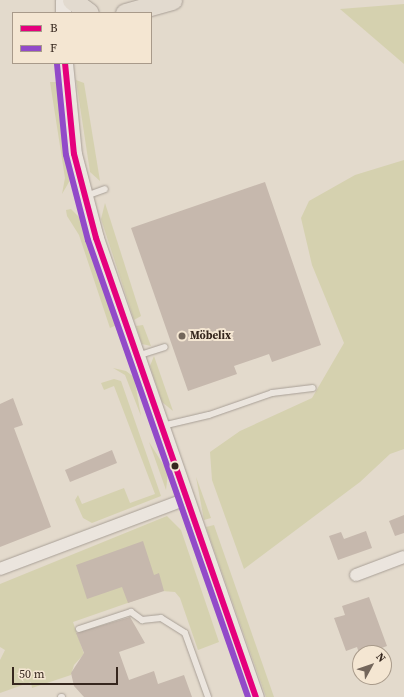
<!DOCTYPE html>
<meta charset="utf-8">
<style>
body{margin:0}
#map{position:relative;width:404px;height:697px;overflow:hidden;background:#e3dacc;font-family:"Source Serif 4",serif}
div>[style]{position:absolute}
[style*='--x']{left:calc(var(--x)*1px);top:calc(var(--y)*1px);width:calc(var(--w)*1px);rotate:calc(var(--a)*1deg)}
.green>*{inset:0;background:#d5d1af}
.building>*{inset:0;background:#c6b8ad}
.roads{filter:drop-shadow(0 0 1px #a89f96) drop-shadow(0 0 1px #a89f96)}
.service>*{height:6px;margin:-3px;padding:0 3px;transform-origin:3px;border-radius:3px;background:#ebe5de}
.minor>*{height:12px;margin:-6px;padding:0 6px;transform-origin:6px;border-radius:6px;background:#ebe5de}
.tertiary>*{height:15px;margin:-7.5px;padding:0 7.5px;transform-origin:7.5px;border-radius:7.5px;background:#ebe5de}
.primary>*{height:19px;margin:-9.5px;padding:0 9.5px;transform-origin:9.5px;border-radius:9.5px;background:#e2dacf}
.bus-1>*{height:6px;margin:-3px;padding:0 3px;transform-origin:3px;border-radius:3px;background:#e5007d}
.bus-2>*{height:6px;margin:-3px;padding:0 3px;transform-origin:3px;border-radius:3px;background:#924ac9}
.dots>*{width:11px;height:11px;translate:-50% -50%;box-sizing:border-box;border:2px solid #f4e6d2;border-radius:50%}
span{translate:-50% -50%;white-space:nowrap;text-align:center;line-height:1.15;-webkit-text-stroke:4px #f4e6d2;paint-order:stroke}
.poi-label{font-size:11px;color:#36271e;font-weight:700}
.left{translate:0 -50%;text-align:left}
.legend{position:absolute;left:12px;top:12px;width:140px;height:52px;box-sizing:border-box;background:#f4e6d2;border:1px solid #a89a8a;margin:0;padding:5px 7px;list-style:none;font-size:12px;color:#36271e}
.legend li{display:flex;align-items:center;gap:8px;height:20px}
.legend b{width:20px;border:1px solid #a89a8a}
.north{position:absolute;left:352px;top:645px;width:40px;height:40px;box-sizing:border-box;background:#f4e6d2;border:1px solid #a89a8a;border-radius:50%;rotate:50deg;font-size:11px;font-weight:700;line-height:16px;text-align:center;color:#36271e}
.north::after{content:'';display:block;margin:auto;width:14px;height:18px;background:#73665b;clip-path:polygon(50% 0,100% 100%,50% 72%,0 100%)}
.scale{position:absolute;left:12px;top:667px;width:106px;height:18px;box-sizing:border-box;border:2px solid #36271e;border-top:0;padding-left:5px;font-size:12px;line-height:14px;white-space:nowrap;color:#36271e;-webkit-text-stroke:3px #f4e6d2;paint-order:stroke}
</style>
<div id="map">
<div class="green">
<div style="clip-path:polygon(404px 4px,404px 64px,340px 9px)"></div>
<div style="clip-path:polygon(76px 80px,84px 83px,100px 181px,90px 172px)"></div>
<div style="clip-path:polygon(50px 82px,58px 82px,69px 173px,69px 182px,62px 194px,65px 178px)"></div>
<div style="clip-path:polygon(404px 160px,404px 449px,390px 454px,360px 482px,244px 569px,212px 480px,210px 452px,240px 431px,312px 398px,344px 343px,312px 265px,301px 218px,309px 201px,355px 175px)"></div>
<div style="clip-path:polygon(105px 203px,141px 316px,134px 320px,101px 219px)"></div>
<div style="clip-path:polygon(71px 209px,80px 218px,117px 325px,110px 328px,79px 235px,67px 216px,66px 210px)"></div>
<div style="clip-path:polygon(143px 325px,151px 346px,142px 344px,136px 326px)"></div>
<div style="clip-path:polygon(154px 356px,173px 411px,162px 402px,150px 366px)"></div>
<div style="clip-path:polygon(113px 368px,126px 371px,134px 377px,141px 416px,125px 375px)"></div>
<div style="clip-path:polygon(114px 379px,121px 381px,161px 496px,92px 523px,83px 518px,75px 500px,78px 495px,82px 504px,124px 488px,130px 503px,155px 494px,114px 386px,104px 390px,101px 383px)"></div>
<div style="clip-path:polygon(149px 442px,168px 472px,166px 490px)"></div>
<div style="clip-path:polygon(196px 477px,211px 518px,204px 520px)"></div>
<div style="clip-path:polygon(167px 516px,181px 530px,219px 642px,198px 650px,180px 598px,175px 592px,162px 591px,73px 622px,84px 654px,74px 665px,71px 675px,32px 688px,31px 682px,0 693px,0 660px,5px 650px,0 647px,0 584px)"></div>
<div style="clip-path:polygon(214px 525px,274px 697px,266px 697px,206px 527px)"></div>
<div style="clip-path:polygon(189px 533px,246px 697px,245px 697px)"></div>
</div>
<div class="building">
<div style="clip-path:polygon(265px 182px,321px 345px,272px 362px,269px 354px,234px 366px,237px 374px,188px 391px,131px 228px)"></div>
<div style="clip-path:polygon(13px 398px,23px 425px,14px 428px,51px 527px,0 547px,0 404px)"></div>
<div style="clip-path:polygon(112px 450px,117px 463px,70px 482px,65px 470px)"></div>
<div style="clip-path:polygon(404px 515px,404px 533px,395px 536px,389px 521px)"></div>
<div style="clip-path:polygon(366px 531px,372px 548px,338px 560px,329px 536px,341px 532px,344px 539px)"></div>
<div style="clip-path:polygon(143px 541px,154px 575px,159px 573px,164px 591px,128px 603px,122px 587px,87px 599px,76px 565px)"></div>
<div style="clip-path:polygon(369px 597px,387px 646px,360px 656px,357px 647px,346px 651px,334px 618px,345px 615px,342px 606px)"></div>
<div style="clip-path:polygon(130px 617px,145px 643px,119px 652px,129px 680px,154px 671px,158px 684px,184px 675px,192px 697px,84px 697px,74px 686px,71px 673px,84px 653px,76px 633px)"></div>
</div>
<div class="roads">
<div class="service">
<div style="--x:86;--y:196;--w:20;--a:-20"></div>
<div style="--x:137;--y:356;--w:29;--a:-18"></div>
<div style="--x:162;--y:426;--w:48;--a:-13.2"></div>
<div style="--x:209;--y:415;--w:67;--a:-19.2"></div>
<div style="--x:272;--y:393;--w:41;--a:-7"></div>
<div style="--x:79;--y:629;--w:55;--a:-18.1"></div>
<div style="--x:131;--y:612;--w:14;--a:36"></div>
<div style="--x:142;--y:620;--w:19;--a:-6"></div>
<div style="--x:161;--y:618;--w:28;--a:32"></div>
<div style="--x:185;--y:633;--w:68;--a:70.2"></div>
<div style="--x:61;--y:697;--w:1;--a:0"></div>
</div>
<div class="minor">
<div style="--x:0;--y:569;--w:199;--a:-20.6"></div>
<div style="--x:356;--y:575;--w:51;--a:-20.6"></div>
</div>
<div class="tertiary">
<div style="--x:63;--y:0;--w:13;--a:90"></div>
<div style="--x:65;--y:63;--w:91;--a:84.4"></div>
<div style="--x:74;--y:154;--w:87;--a:75.3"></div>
<div style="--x:96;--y:238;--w:486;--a:70.8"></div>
</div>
<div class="primary">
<div style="--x:72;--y:0;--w:21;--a:37"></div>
<div style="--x:125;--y:13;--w:49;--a:-15.5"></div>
</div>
</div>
<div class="bus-1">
<div style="--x:65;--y:63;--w:91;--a:84.4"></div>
<div style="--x:74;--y:154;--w:87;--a:75.3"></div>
<div style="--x:96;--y:238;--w:486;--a:70.8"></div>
</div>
<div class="bus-2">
<div style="--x:57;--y:64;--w:91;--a:84.4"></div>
<div style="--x:66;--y:155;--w:88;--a:75.5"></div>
<div style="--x:88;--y:240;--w:484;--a:70.7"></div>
</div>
<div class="dots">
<div style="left:182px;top:336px;background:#73665b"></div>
<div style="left:175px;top:466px;background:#36271e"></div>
</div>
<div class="poi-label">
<span class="left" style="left:190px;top:336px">Möbelix</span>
</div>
<ul class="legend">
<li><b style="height:5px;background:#e5007d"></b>B</li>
<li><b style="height:5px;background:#924ac9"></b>F</li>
</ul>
<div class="north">N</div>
<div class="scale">50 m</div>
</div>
